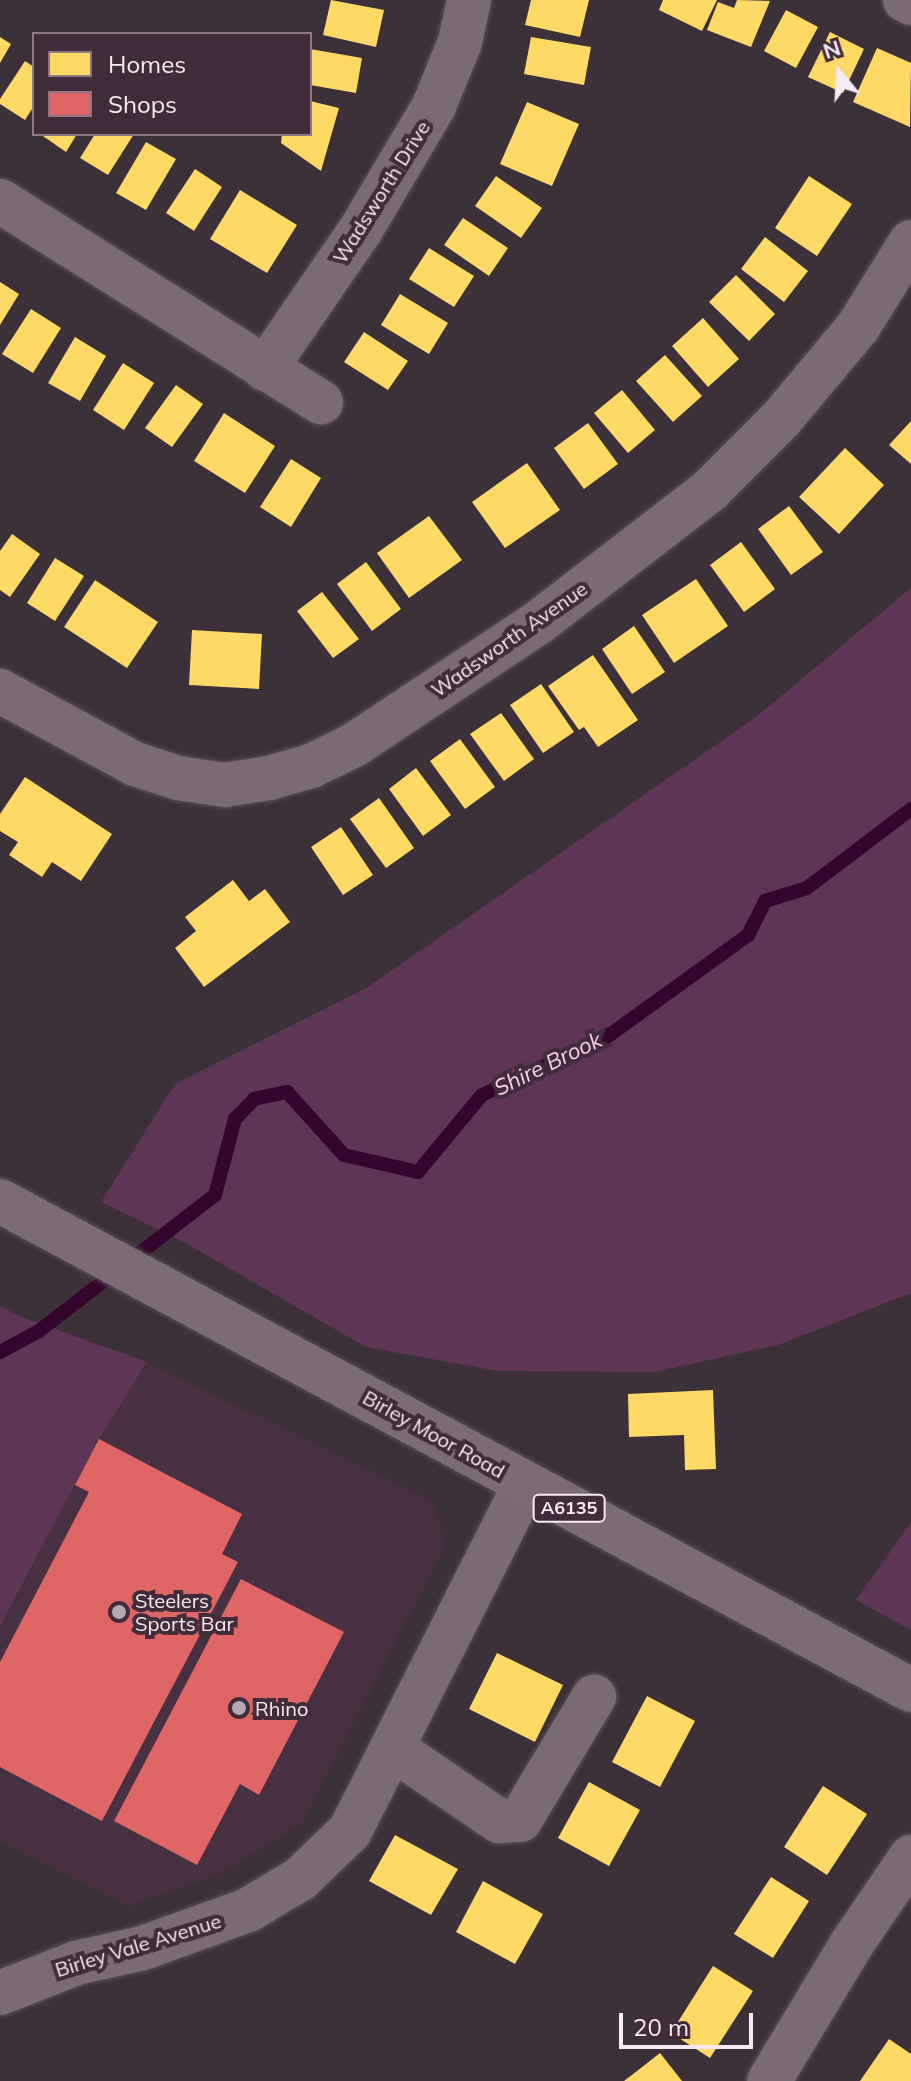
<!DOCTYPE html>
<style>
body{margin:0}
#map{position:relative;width:911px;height:2081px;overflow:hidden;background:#3c3039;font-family:Mulish,sans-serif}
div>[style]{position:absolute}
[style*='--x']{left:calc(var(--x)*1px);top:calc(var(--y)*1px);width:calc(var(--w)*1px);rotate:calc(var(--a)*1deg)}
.built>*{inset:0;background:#483043}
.green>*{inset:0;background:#5f3555}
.homes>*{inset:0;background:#ffd966}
.shops>*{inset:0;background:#e06666}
.stream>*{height:14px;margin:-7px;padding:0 7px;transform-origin:7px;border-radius:7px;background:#35052d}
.roads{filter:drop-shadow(0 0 2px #594f56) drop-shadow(0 0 2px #594f56)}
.minor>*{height:44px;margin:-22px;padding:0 22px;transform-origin:22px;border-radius:22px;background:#7a6a75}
.major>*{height:44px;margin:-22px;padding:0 22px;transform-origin:22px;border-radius:22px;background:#7a6b75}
.dots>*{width:22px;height:22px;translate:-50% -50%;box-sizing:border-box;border:4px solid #402c3b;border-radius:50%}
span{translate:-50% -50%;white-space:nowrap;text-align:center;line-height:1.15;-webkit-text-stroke:8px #402c3b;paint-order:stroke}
.shield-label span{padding:2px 6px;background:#402c3b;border:2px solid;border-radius:6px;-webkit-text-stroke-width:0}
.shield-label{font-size:18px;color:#f8eaf4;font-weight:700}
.street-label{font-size:20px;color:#f8eaf4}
.poi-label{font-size:20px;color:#f8eaf4}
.left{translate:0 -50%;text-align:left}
.water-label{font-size:22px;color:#f7ceec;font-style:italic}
.legend{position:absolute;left:32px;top:32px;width:280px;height:104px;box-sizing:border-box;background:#402c3b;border:2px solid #8a7885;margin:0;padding:10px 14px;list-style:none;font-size:24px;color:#f8eaf4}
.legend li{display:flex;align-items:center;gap:16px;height:40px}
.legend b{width:40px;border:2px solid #8a7885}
.north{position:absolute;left:799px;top:32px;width:80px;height:80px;-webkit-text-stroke:6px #402c3b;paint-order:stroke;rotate:342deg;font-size:22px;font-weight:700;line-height:32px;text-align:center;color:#f8eaf4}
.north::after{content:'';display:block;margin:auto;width:28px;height:36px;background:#f8eaf4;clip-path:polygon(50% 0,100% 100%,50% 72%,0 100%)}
.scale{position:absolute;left:619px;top:2013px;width:134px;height:36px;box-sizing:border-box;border:4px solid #f8eaf4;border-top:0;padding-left:10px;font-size:24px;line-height:28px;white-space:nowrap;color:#f8eaf4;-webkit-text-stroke:6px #402c3b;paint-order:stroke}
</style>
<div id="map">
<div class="built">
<div style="clip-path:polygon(147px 1362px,433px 1501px,445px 1546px,302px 1823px,224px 1872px,130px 1906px,0 1841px,0 1626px,99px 1439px)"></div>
</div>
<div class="green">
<div style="clip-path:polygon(911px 588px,911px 1293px,778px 1345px,654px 1372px,498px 1371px,366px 1347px,182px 1241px,101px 1202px,175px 1084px,368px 987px,756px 717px)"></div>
<div style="clip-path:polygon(0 1306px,19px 1316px,147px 1362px,99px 1439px,0 1626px)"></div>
<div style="clip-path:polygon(911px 1522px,911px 1630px,856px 1600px)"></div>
</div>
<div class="homes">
<div style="clip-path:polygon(331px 0,384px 10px,376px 47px,323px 35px)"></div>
<div style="clip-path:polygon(531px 0,589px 0,580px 37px,525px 25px)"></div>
<div style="clip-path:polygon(663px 0,717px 0,702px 31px,659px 10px)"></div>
<div style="clip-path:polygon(737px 0,770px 1px,751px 47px,707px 30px,718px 2px,734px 8px)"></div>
<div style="clip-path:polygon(786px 10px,818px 27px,796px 68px,764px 51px)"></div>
<div style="clip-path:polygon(830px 32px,864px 49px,843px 93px,808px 77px)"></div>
<div style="clip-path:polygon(0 37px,11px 44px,0 63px)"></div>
<div style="clip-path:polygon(531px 37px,591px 47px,584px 85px,524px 74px)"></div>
<div style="clip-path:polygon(877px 48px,911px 63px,910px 127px,853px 102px)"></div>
<div style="clip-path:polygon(310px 49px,362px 58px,356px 93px,310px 85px)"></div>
<div style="clip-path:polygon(25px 61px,34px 67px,34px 106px,25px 120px,0 104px,0 99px)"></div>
<div style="clip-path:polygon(310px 101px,339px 108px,321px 171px,281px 143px,282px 134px,310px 134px)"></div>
<div style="clip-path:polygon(527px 102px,579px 124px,552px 186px,500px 164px)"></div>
<div style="clip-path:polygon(40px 134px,77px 134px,66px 152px)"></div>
<div style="clip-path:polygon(95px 134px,134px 134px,108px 175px,80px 158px)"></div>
<div style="clip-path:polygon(146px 142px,176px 159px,146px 210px,116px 193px)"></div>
<div style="clip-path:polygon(195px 169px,222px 187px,194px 231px,166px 213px)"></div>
<div style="clip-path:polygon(496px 176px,542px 208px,521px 238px,475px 206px)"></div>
<div style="clip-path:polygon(809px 176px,852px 204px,817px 256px,775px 228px)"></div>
<div style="clip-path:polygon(240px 190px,297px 225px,267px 273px,210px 239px)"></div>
<div style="clip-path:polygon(463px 218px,508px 248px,489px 276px,444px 245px)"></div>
<div style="clip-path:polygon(765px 237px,808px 271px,784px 302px,741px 269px)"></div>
<div style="clip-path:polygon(429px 248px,474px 276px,454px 307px,409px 279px)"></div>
<div style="clip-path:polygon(736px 275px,775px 314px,749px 341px,709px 302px)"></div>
<div style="clip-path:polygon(0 282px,19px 294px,0 325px)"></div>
<div style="clip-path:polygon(400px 294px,448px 323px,429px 354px,381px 325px)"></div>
<div style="clip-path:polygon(31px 309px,61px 328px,33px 373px,2px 354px)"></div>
<div style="clip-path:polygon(703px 318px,739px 359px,708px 387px,672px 346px)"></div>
<div style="clip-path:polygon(364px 332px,408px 361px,388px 390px,344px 362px)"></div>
<div style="clip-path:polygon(75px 337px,106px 356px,80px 401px,48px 383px)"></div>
<div style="clip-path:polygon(665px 355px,702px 396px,673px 422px,636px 381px)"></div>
<div style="clip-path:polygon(123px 363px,154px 383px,124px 430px,93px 410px)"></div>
<div style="clip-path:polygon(176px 385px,203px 404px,172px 447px,145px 428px)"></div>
<div style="clip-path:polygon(622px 390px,655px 430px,628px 453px,594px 413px)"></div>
<div style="clip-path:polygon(224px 413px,275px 446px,245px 493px,194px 461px)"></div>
<div style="clip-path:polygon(911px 421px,911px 464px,889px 445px)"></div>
<div style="clip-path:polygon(588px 423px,618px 464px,584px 489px,554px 448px)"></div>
<div style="clip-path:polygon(845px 448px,884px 485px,839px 534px,799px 497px)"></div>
<div style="clip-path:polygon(291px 459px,321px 478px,291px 527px,260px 507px)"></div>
<div style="clip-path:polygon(527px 463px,560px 510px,505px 548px,472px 502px)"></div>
<div style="clip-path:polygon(789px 506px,823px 552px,791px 575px,758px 529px)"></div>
<div style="clip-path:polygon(429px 516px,462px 560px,409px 598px,377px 553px)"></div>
<div style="clip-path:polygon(12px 534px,40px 554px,10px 597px,0 590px,0 551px)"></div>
<div style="clip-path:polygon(741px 542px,775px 589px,744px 612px,710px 565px)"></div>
<div style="clip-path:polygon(55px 558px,84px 576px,55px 621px,27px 603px)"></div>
<div style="clip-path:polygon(366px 562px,401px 609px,372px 631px,337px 584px)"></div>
<div style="clip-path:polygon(696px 579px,728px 626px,674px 663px,642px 615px)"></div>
<div style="clip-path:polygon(95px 580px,158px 622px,127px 668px,64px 627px)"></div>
<div style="clip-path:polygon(322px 592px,359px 639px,333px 658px,297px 611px)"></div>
<div style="clip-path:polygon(634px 626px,665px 672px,632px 694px,602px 649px)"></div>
<div style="clip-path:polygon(192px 630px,262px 634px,259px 689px,189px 685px)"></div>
<div style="clip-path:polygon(593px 655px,638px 720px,598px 747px,584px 727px,579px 730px,548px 686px)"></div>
<div style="clip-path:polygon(541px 684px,574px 732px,543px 753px,510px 705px)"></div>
<div style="clip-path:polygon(501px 713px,534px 759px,504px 781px,470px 734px)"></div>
<div style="clip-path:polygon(460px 739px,495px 787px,465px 809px,430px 761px)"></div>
<div style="clip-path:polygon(416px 768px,451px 815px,423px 836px,389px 789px)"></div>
<div style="clip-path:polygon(25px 777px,112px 834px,81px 881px,52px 862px,42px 877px,9px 855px,18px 842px,0 831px,0 814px)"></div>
<div style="clip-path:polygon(379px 798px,414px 848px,386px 868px,350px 819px)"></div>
<div style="clip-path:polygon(341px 827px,373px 875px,343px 895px,311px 847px)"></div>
<div style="clip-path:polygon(233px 880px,249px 901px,265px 889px,290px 922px,204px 987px,175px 948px,196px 931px,185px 917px)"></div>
<div style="clip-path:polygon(713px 1390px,716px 1469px,685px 1470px,684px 1435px,629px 1437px,628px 1394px)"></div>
<div style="clip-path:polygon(497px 1653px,563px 1685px,535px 1742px,469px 1709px)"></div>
<div style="clip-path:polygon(647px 1696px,695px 1721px,660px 1787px,612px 1762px)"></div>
<div style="clip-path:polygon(589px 1782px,640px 1810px,609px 1866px,558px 1838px)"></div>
<div style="clip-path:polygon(823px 1786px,867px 1814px,827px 1875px,784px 1847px)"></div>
<div style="clip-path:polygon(395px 1835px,458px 1869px,431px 1915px,369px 1881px)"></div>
<div style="clip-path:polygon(771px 1877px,809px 1901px,773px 1958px,734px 1934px)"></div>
<div style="clip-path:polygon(483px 1881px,543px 1914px,515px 1964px,456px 1932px)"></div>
<div style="clip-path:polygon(713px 1966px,753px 1991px,710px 2058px,671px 2033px)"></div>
<div style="clip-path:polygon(889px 2039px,911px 2054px,911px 2081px,860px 2081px)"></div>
<div style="clip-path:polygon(660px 2053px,682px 2081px,624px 2081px,637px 2071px)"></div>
</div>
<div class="shops">
<div style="clip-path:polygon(99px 1439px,242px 1514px,222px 1554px,238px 1562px,102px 1821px,0 1767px,0 1662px,89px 1492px,75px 1485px)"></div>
<div style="clip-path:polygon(241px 1579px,344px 1632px,259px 1795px,240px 1784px,197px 1865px,114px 1821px)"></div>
</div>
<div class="stream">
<div style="--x:0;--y:1352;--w:44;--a:-28.3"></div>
<div style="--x:39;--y:1331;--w:222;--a:-37.7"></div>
<div style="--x:215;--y:1195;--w:79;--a:-75.3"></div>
<div style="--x:235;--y:1119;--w:28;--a:-46"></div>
<div style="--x:254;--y:1099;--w:34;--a:-12"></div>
<div style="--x:287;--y:1092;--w:85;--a:47.9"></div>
<div style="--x:344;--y:1155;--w:76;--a:12.9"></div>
<div style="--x:418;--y:1172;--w:100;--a:-50.3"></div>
<div style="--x:482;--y:1095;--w:134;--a:-24.7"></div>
<div style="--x:604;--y:1039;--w:178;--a:-35.8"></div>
<div style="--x:748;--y:935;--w:38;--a:-63"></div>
<div style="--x:765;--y:901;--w:44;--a:-17.2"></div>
<div style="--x:807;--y:888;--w:131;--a:-37.2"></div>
</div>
<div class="roads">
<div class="minor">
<div style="--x:905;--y:0;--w:7;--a:27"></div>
<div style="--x:0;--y:201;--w:379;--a:32.1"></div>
<div style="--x:265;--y:369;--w:168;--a:-55.5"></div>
<div style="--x:360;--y:231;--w:145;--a:-59.4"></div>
<div style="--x:434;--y:106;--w:69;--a:-67.9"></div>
<div style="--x:460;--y:42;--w:43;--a:-77.9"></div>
<div style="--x:0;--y:691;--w:153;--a:28.4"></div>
<div style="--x:135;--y:764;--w:45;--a:18"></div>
<div style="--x:178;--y:778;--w:47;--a:8.7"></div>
<div style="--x:224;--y:785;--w:46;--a:-8.8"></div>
<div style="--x:269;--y:778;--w:44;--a:-15.9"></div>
<div style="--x:311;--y:766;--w:48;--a:-26"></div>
<div style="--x:354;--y:745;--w:222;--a:-33.6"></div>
<div style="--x:539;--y:622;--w:215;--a:-37.6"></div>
<div style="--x:709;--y:491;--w:102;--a:-45"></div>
<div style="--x:781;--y:419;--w:120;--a:-50.1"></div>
<div style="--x:858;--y:327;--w:100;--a:-58.1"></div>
<div style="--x:392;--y:1748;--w:130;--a:34.3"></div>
<div style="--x:499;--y:1821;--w:21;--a:-3"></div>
<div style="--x:520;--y:1820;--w:144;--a:-59"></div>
<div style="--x:0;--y:1993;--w:82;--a:-21.5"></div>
<div style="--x:76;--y:1963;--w:69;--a:-12.6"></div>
<div style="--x:143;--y:1948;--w:112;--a:-19.9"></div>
<div style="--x:248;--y:1910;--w:61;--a:-30.8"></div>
<div style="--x:300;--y:1879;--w:69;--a:-43.8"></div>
<div style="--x:350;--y:1831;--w:389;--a:-63.2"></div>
<div style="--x:769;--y:2081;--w:159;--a:-58.9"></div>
<div style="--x:851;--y:1945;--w:107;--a:-55.7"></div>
</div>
<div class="major">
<div style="--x:0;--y:1201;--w:1034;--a:28.23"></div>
</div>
</div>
<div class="dots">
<div style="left:119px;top:1612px;background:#b6a9b3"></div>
<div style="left:239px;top:1708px;background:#b6a9b3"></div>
</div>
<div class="shield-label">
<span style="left:569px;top:1508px">A6135</span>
</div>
<div class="street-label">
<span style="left:381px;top:192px;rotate:-58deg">Wadsworth Drive</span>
<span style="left:509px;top:639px;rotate:-35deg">Wadsworth Avenue</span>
<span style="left:434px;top:1434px;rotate:29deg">Birley Moor Road</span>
<span style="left:138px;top:1945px;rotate:-17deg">Birley Vale Avenue</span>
</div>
<div class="poi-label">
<span class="left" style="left:135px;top:1612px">Steelers<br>Sports Bar</span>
<span class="left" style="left:255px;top:1708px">Rhino</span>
</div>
<div class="water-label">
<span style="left:548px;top:1064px;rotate:-26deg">Shire Brook</span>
</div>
<ul class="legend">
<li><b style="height:22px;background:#ffd966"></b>Homes</li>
<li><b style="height:22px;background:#e06666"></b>Shops</li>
</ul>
<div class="north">N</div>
<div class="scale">20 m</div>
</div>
